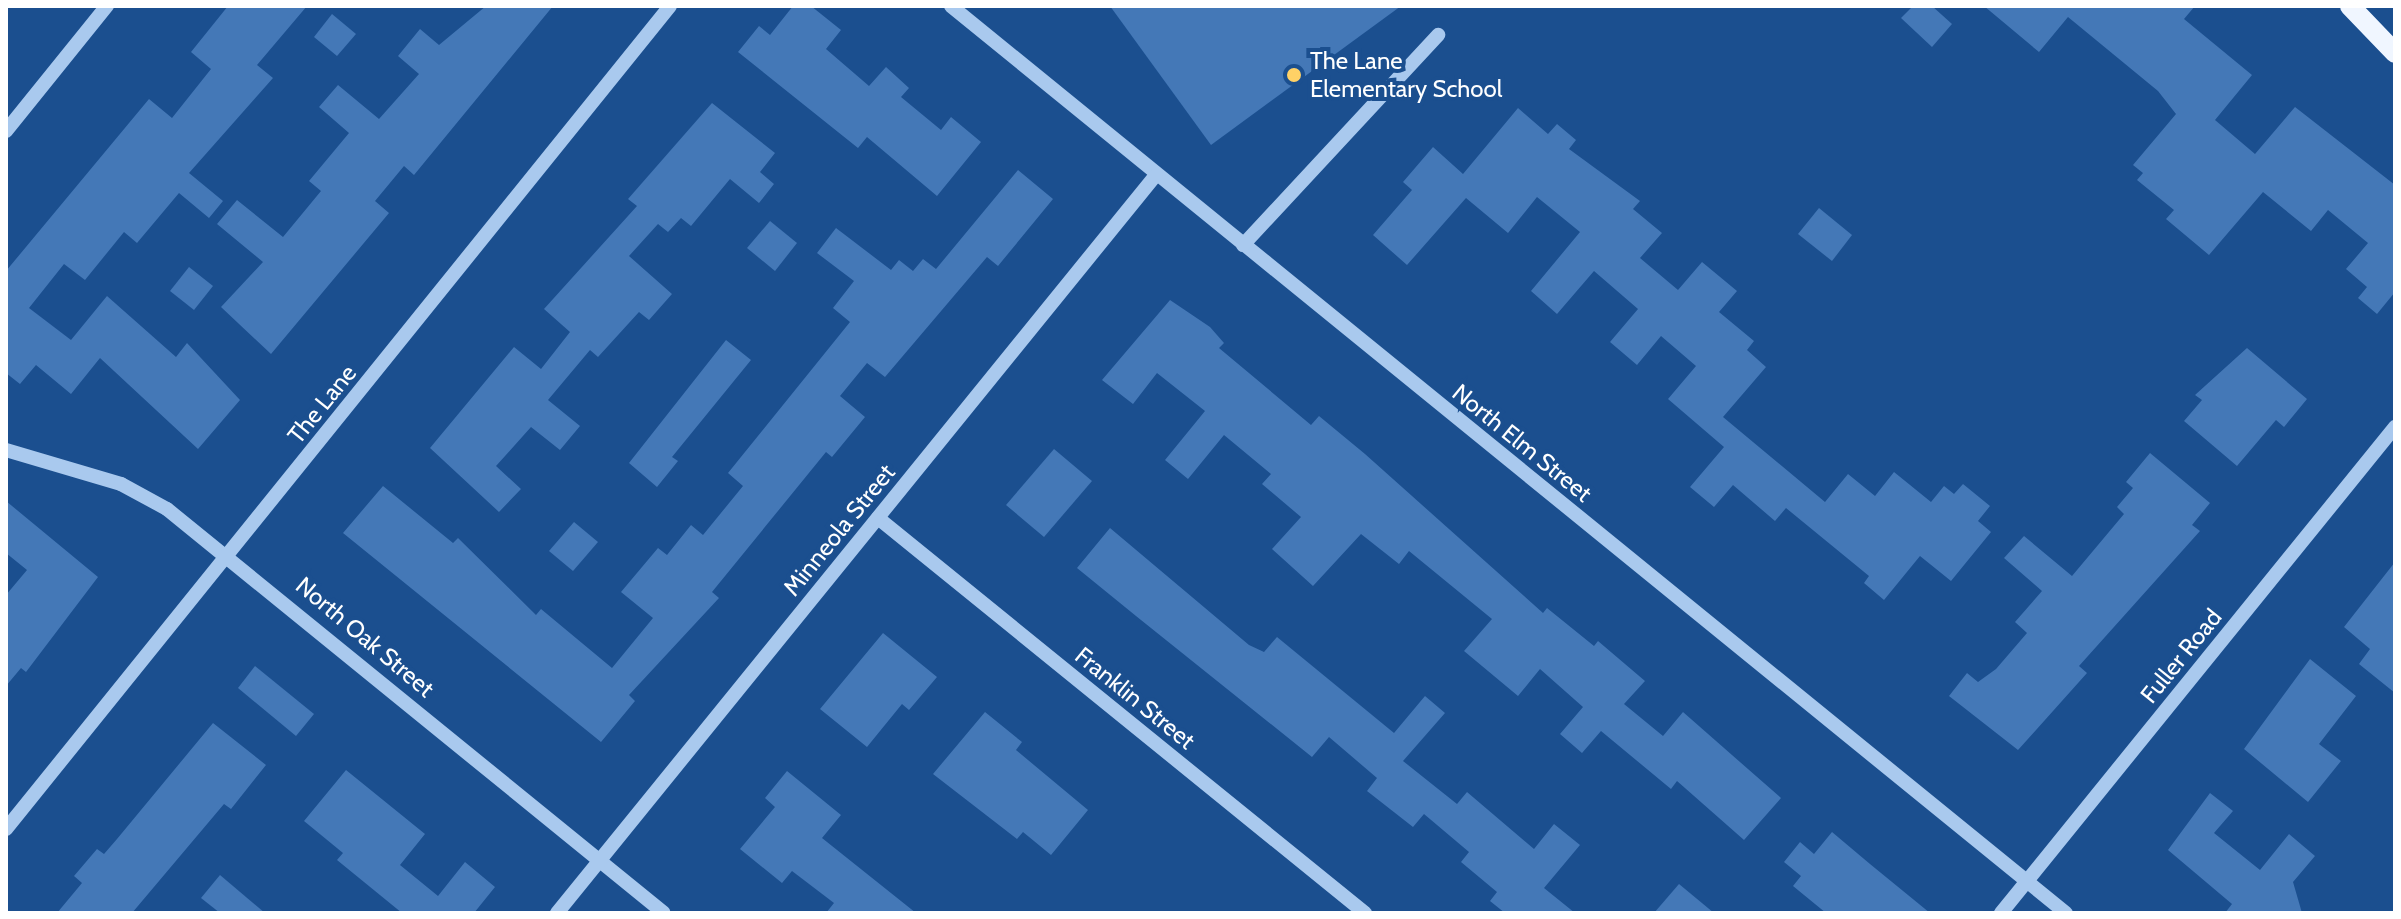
<!DOCTYPE html>
<style>
body{margin:0}
#map{position:relative;width:2401px;height:919px;overflow:hidden;background:#1b4f8f;font-family:Cabin,sans-serif}
div>[style]{position:absolute}
[style*='--x']{left:calc(var(--x)*1px);top:calc(var(--y)*1px);width:calc(var(--w)*1px);rotate:calc(var(--a)*1deg)}
.building>*{inset:0;background:#4478b7}
.minor>*{height:14px;margin:-7px;padding:0 7px;transform-origin:7px;border-radius:7px;background:#a9c9ee}
.major>*{height:20px;margin:-10px;padding:0 10px;transform-origin:10px;border-radius:10px;background:#f0f6ff}
.dots>*{width:22px;height:22px;translate:-50% -50%;box-sizing:border-box;border:4px solid #1b4f8f;border-radius:50%}
span{translate:-50% -50%;white-space:nowrap;text-align:center;line-height:1.15;-webkit-text-stroke:8px #1b4f8f;paint-order:stroke}
.poi-label{font-size:24px;color:#fff}
.left{translate:0 -50%;text-align:left}
.street-label{font-size:24px;color:#fff}
.frame{position:absolute;inset:0;border:8px solid #fff;pointer-events:none}
</style>
<div id="map">
<div class="building">
<div style="clip-path:polygon(228px 6px,307px 6px,257px 65px,273px 78px,189px 173px,223px 201px,209px 218px,179px 193px,137px 243px,124px 232px,85px 280px,64px 264px,29px 308px,71px 340px,107px 296px,176px 357px,187px 343px,240px 400px,198px 449px,100px 358px,71px 394px,36px 365px,20px 384px,6px 373px,6px 271px,149px 99px,172px 118px,211px 69px,191px 52px)"></div>
<div style="clip-path:polygon(486px 6px,553px 6px,414px 175px,404px 166px,375px 201px,389px 213px,271px 354px,221px 307px,263px 262px,217px 224px,237px 200px,283px 237px,321px 191px,309px 181px,349px 133px,319px 107px,338px 85px,379px 119px,419px 74px,398px 56px,420px 29px,439px 45px)"></div>
<div style="clip-path:polygon(793px 6px,811px 6px,841px 30px,826px 49px,869px 86px,886px 67px,909px 88px,901px 97px,941px 130px,951px 117px,981px 142px,937px 196px,867px 137px,858px 148px,738px 52px,759px 26px,770px 35px)"></div>
<div style="clip-path:polygon(1110px 6px,1401px 6px,1211px 145px)"></div>
<div style="clip-path:polygon(1913px 6px,1932px 6px,1952px 24px,1932px 47px,1901px 18px)"></div>
<div style="clip-path:polygon(1984px 6px,2195px 6px,2184px 19px,2252px 75px,2215px 120px,2255px 154px,2295px 107px,2395px 185px,2395px 292px,2377px 314px,2358px 298px,2367px 287px,2346px 269px,2368px 243px,2328px 210px,2311px 231px,2263px 192px,2209px 255px,2166px 219px,2174px 210px,2137px 180px,2143px 173px,2133px 165px,2176px 114px,2158px 91px,2068px 17px,2039px 52px)"></div>
<div style="clip-path:polygon(332px 14px,356px 34px,337px 56px,314px 37px)"></div>
<div style="clip-path:polygon(712px 103px,775px 153px,760px 172px,774px 184px,759px 203px,730px 179px,691px 226px,681px 218px,668px 232px,658px 224px,629px 256px,672px 294px,649px 320px,639px 312px,598px 357px,590px 350px,548px 400px,580px 426px,560px 450px,531px 427px,496px 466px,521px 489px,499px 512px,430px 448px,514px 347px,541px 369px,570px 332px,544px 309px,637px 206px,628px 199px)"></div>
<div style="clip-path:polygon(1518px 108px,1548px 134px,1557px 124px,1576px 140px,1569px 149px,1640px 201px,1633px 209px,1662px 233px,1640px 258px,1678px 290px,1702px 262px,1737px 291px,1719px 312px,1754px 341px,1747px 350px,1766px 367px,1723px 417px,1825px 502px,1848px 474px,1875px 496px,1894px 472px,1931px 502px,1944px 486px,1954px 494px,1963px 484px,1990px 506px,1978px 521px,1991px 532px,1951px 581px,1920px 556px,1884px 600px,1864px 583px,1869px 576px,1786px 508px,1775px 521px,1733px 485px,1714px 507px,1690px 487px,1724px 447px,1668px 399px,1696px 366px,1661px 336px,1637px 365px,1610px 342px,1638px 309px,1594px 271px,1557px 314px,1531px 291px,1580px 232px,1537px 197px,1508px 233px,1466px 198px,1407px 265px,1373px 235px,1412px 190px,1403px 182px,1433px 147px,1463px 174px)"></div>
<div style="clip-path:polygon(1018px 170px,1053px 199px,998px 266px,987px 257px,885px 377px,867px 363px,840px 396px,865px 417px,832px 457px,826px 452px,712px 592px,719px 598px,629px 695px,635px 701px,601px 742px,343px 533px,383px 486px,453px 543px,458px 538px,536px 615px,541px 609px,612px 668px,653px 618px,621px 592px,658px 548px,667px 555px,691px 525px,703px 535px,743px 486px,728px 473px,850px 322px,833px 308px,854px 281px,817px 253px,836px 228px,891px 270px,899px 260px,913px 271px,923px 259px,936px 269px)"></div>
<div style="clip-path:polygon(1819px 208px,1852px 235px,1832px 261px,1798px 234px)"></div>
<div style="clip-path:polygon(770px 221px,797px 243px,775px 271px,747px 248px)"></div>
<div style="clip-path:polygon(189px 267px,213px 286px,194px 310px,170px 291px)"></div>
<div style="clip-path:polygon(1170px 300px,1210px 327px,1224px 343px,1219px 348px,1311px 425px,1319px 416px,1365px 454px,1543px 613px,1547px 608px,1594px 646px,1598px 641px,1645px 681px,1624px 704px,1663px 736px,1683px 712px,1781px 798px,1744px 840px,1677px 781px,1671px 789px,1601px 731px,1582px 753px,1560px 734px,1583px 707px,1540px 669px,1518px 696px,1464px 651px,1492px 619px,1409px 551px,1399px 564px,1361px 534px,1313px 586px,1272px 549px,1301px 517px,1262px 484px,1271px 474px,1224px 435px,1188px 479px,1165px 460px,1205px 411px,1157px 373px,1133px 404px,1102px 380px)"></div>
<div style="clip-path:polygon(726px 340px,751px 360px,672px 457px,678px 461px,657px 487px,629px 463px)"></div>
<div style="clip-path:polygon(2247px 348px,2307px 399px,2284px 427px,2276px 420px,2237px 466px,2184px 421px,2202px 400px,2195px 395px)"></div>
<div style="clip-path:polygon(1054px 449px,1092px 481px,1044px 537px,1006px 505px)"></div>
<div style="clip-path:polygon(2150px 453px,2210px 503px,2192px 525px,2200px 531px,2079px 666px,2087px 673px,2018px 750px,1949px 696px,1967px 673px,1978px 682px,1996px 669px,2027px 633px,2015px 622px,2042px 591px,2004px 558px,2024px 536px,2072px 576px,2124px 514px,2117px 507px,2133px 488px,2126px 482px)"></div>
<div style="clip-path:polygon(6px 501px,98px 577px,26px 672px,21px 668px,6px 686px,6px 595px,27px 570px,6px 553px)"></div>
<div style="clip-path:polygon(574px 522px,598px 542px,573px 571px,549px 551px)"></div>
<div style="clip-path:polygon(1110px 528px,1249px 645px,1264px 652px,1277px 637px,1394px 733px,1425px 696px,1445px 713px,1403px 761px,1457px 804px,1467px 792px,1534px 849px,1554px 824px,1580px 845px,1544px 888px,1575px 913px,1505px 913px,1490px 901px,1497px 892px,1461px 862px,1469px 852px,1424px 814px,1413px 827px,1367px 791px,1377px 778px,1329px 737px,1312px 757px,1136px 616px,1077px 568px)"></div>
<div style="clip-path:polygon(2395px 562px,2395px 693px,2359px 664px,2370px 649px,2344px 627px)"></div>
<div style="clip-path:polygon(883px 633px,937px 677px,909px 710px,902px 704px,867px 747px,820px 709px)"></div>
<div style="clip-path:polygon(2310px 659px,2356px 696px,2319px 744px,2341px 761px,2308px 802px,2244px 749px)"></div>
<div style="clip-path:polygon(255px 666px,314px 714px,296px 736px,238px 688px)"></div>
<div style="clip-path:polygon(985px 712px,1022px 742px,1016px 750px,1088px 810px,1051px 855px,1023px 832px,1017px 839px,933px 774px)"></div>
<div style="clip-path:polygon(213px 723px,266px 765px,231px 809px,224px 804px,132px 913px,57px 913px,82px 883px,74px 876px,97px 849px,104px 854px,117px 839px)"></div>
<div style="clip-path:polygon(346px 770px,425px 834px,400px 865px,438px 896px,465px 862px,495px 887px,474px 913px,402px 913px,337px 860px,343px 853px,304px 821px)"></div>
<div style="clip-path:polygon(787px 771px,841px 815px,822px 838px,916px 913px,826px 913px,834px 903px,792px 871px,782px 883px,740px 849px,775px 807px,765px 798px)"></div>
<div style="clip-path:polygon(2210px 793px,2233px 811px,2214px 833px,2260px 870px,2289px 834px,2315px 856px,2293px 882px,2302px 913px,2225px 913px,2232px 904px,2168px 850px)"></div>
<div style="clip-path:polygon(1832px 832px,1870px 864px,1930px 913px,1826px 913px,1793px 886px,1801px 876px,1784px 862px,1800px 842px,1814px 854px)"></div>
<div style="clip-path:polygon(220px 875px,265px 913px,220px 913px,201px 898px)"></div>
<div style="clip-path:polygon(1679px 884px,1714px 913px,1654px 913px)"></div>
</div>
<div class="minor">
<div style="--x:951;--y:6;--w:1437;--a:39.13"></div>
<div style="--x:6;--y:131;--w:161;--a:-51.1"></div>
<div style="--x:1243;--y:245;--w:287;--a:-47.1"></div>
<div style="--x:6;--y:450;--w:120;--a:16.5"></div>
<div style="--x:121;--y:484;--w:52;--a:28.5"></div>
<div style="--x:167;--y:509;--w:640;--a:39.11"></div>
<div style="--x:878;--y:518;--w:627;--a:39.05"></div>
<div style="--x:6;--y:829;--w:1057;--a:-51.1"></div>
<div style="--x:557;--y:913;--w:950;--a:-50.94"></div>
<div style="--x:2001;--y:913;--w:626;--a:-50.97"></div>
</div>
<div class="major">
<div style="--x:2350;--y:6;--w:65;--a:46.2"></div>
</div>
<div class="dots">
<div style="left:1294px;top:75px;background:#ffd166"></div>
</div>
<div class="poi-label">
<span class="left" style="left:1310px;top:75px">The Lane<br>Elementary School</span>
</div>
<div class="street-label">
<span style="left:322px;top:404px;rotate:-51deg">The Lane</span>
<span style="left:1522px;top:443px;rotate:39deg">North Elm Street</span>
<span style="left:839px;top:530px;rotate:-51deg">Minneola Street</span>
<span style="left:365px;top:637px;rotate:40deg">North Oak Street</span>
<span style="left:2181px;top:656px;rotate:-51deg">Fuller Road</span>
<span style="left:1135px;top:698px;rotate:39deg">Franklin Street</span>
</div>
<div class="frame"></div>
</div>
